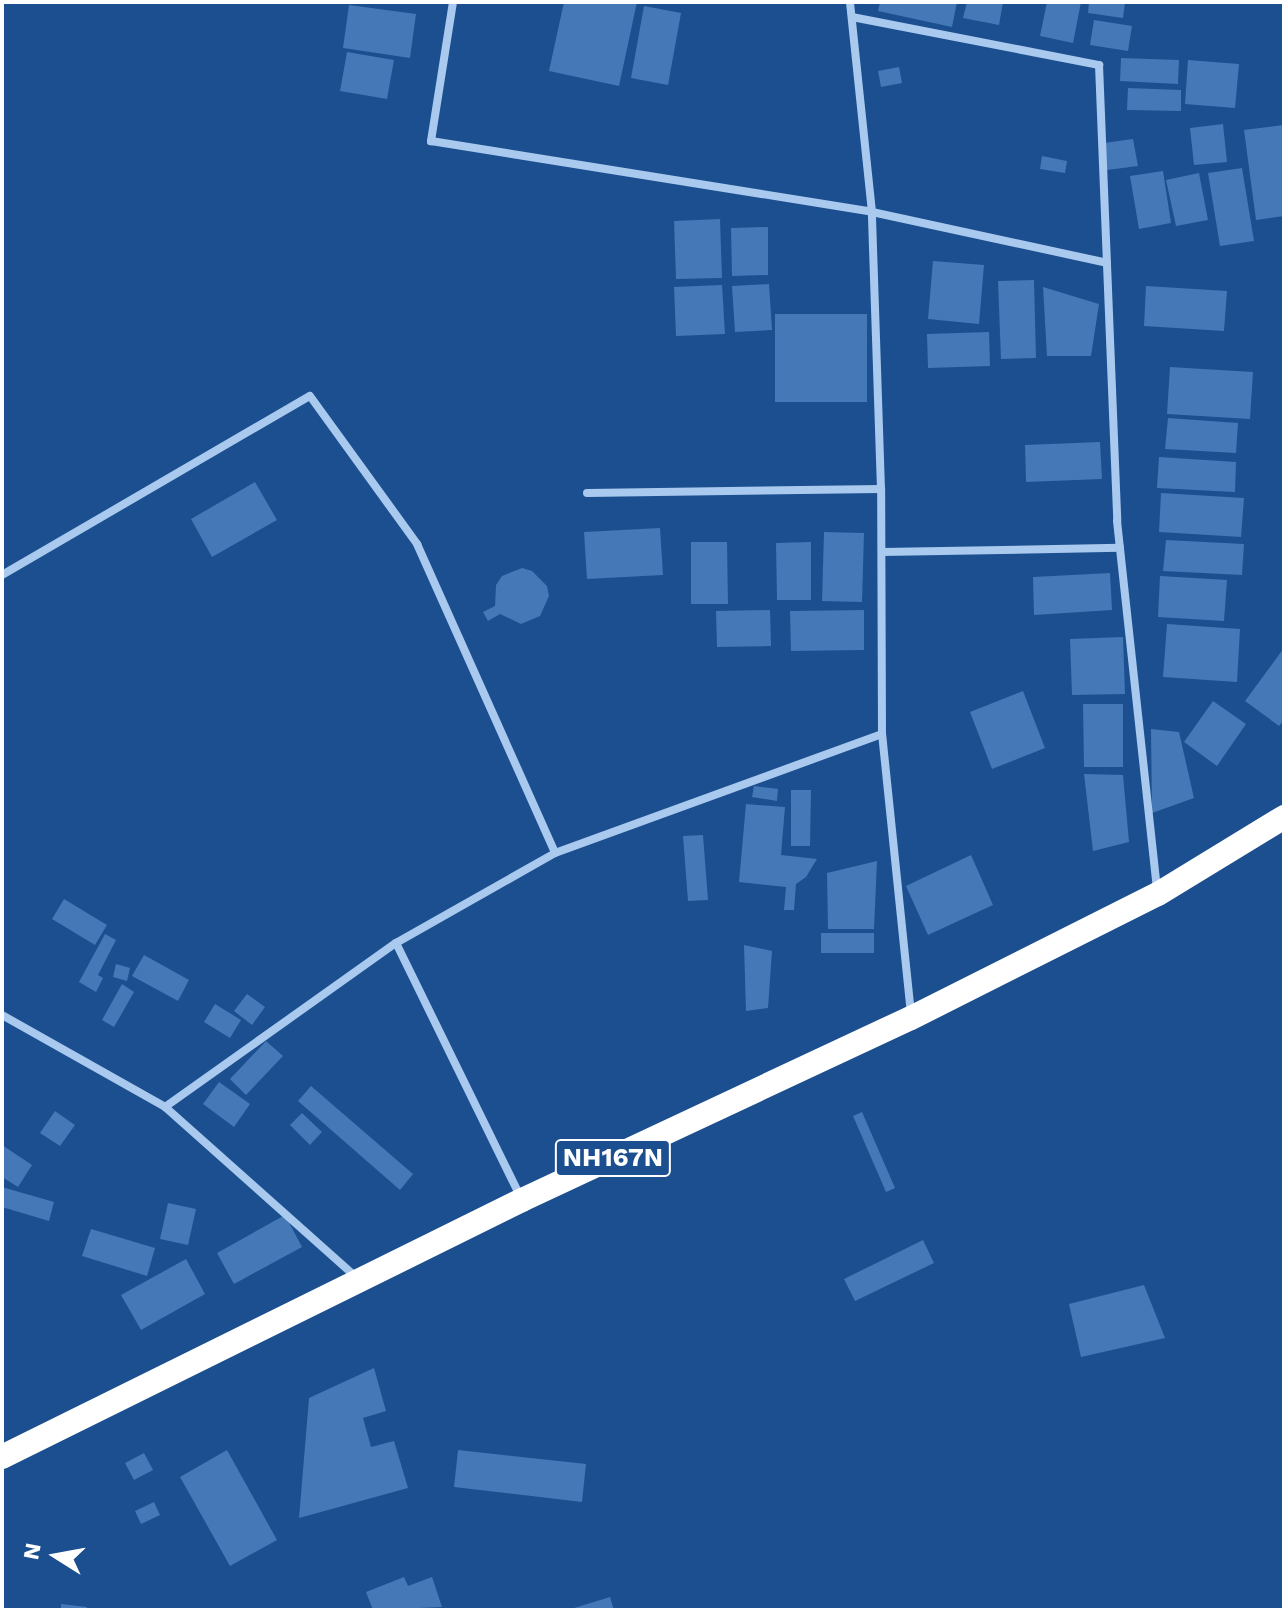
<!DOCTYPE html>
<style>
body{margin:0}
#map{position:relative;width:1286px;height:1612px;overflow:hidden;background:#1b4f8f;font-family:"Work Sans",sans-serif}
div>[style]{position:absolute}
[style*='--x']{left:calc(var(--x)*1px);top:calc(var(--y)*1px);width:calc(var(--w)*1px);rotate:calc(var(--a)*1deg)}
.building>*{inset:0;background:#4478b7}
.street>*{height:8px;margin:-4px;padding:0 4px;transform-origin:4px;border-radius:4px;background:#a9c9ee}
.highway>*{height:24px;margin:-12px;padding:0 12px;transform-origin:12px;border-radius:12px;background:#fff}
span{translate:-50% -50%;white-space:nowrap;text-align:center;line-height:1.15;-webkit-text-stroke:8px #1b4f8f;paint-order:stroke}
.shield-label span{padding:2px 6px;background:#1b4f8f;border:2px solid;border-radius:6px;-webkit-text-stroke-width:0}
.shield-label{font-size:26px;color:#fff;font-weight:700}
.frame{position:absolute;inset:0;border:4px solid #fff;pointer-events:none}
.north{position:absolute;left:16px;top:1516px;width:80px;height:80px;-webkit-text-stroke:6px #1b4f8f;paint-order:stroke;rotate:281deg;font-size:22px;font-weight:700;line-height:32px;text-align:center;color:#fff}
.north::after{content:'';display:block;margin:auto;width:28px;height:36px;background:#fff;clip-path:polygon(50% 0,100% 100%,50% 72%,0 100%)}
</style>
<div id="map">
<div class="building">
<div style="clip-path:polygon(564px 2px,637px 2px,619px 86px,549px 71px)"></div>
<div style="clip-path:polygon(880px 2px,957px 2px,952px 27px,878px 11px)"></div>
<div style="clip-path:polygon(967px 2px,1003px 2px,999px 25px,963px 18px)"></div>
<div style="clip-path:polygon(1047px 2px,1081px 2px,1073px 43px,1040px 36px)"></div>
<div style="clip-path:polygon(1089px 2px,1125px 2px,1123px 18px,1088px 13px)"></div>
<div style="clip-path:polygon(349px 5px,416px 14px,410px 58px,343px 48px)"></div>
<div style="clip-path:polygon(644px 6px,681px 13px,668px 85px,631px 78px)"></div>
<div style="clip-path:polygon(1094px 20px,1132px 26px,1128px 51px,1090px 45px)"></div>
<div style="clip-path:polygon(347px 52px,394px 60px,387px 99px,340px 91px)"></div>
<div style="clip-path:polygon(1121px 58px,1179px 60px,1178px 84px,1120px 81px)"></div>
<div style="clip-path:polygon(1188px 60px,1239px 64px,1235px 108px,1185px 104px)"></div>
<div style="clip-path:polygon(899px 67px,902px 83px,881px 87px,878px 71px)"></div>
<div style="clip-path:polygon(1128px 88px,1181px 90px,1181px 111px,1127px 110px)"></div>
<div style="clip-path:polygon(1223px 124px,1227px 162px,1194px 165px,1190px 128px)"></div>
<div style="clip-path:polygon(1283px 125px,1284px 216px,1256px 220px,1244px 130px)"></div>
<div style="clip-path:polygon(1133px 139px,1138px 166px,1107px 170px,1104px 143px)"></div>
<div style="clip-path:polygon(1042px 156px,1067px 161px,1065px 173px,1040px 169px)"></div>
<div style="clip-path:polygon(1242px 168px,1254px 241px,1220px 246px,1208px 173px)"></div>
<div style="clip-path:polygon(1163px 171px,1171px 223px,1139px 229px,1130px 176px)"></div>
<div style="clip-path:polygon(1199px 173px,1208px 220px,1176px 226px,1166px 180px)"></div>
<div style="clip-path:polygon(720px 219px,722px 278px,676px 279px,674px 221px)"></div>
<div style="clip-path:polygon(768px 227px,768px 275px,732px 276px,731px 228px)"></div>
<div style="clip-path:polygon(933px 261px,984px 265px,979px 324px,928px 319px)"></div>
<div style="clip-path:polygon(1034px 280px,1036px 358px,1001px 359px,998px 281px)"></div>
<div style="clip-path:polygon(769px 284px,772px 330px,735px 332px,732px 286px)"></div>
<div style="clip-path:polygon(722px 285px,725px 334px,676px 336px,674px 287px)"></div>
<div style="clip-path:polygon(1146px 286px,1227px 291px,1224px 331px,1144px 326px)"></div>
<div style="clip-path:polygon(1043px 287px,1099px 304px,1091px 356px,1047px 356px)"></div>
<div style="clip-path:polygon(775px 314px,867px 314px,867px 402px,775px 402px)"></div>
<div style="clip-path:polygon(989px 332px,990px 366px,928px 368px,927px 334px)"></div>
<div style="clip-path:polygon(1170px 367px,1253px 372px,1250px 419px,1167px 414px)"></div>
<div style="clip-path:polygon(1168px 418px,1238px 423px,1236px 453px,1165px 449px)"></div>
<div style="clip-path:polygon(1100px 442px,1102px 479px,1026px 482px,1025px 445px)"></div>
<div style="clip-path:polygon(1159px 457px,1236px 462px,1235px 492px,1157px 488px)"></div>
<div style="clip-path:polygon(255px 482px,277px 520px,212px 557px,191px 519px)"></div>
<div style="clip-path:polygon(1161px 493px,1244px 498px,1241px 537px,1159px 532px)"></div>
<div style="clip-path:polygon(660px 528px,663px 575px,587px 579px,584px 532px)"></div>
<div style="clip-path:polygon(824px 532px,864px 533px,862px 602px,822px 601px)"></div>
<div style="clip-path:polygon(1166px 540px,1244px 544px,1242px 575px,1163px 571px)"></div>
<div style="clip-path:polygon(691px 542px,727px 542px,728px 604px,691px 604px)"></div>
<div style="clip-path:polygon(811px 542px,811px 600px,777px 600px,776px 543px)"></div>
<div style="clip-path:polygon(522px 568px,532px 571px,547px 586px,549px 596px,540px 616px,521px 624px,500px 614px,488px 621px,483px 612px,495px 606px,496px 585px,502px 576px)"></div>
<div style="clip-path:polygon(1110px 573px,1112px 610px,1034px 615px,1033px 577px)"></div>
<div style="clip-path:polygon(1160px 576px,1227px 580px,1224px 621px,1158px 617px)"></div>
<div style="clip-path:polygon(770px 610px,771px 646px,717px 647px,716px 611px)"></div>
<div style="clip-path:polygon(864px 610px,864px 650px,791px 651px,790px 611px)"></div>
<div style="clip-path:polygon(1167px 624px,1240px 629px,1237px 682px,1163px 677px)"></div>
<div style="clip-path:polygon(1123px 637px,1125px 694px,1072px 695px,1070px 639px)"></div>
<div style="clip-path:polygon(1284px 648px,1284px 720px,1279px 726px,1245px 701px)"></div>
<div style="clip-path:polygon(1023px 691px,1045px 748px,992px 769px,970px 712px)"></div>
<div style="clip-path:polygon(1213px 701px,1246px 724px,1217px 766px,1184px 742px)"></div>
<div style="clip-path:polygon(1083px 704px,1123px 704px,1123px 767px,1084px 767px)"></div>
<div style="clip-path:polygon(1151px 729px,1179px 732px,1194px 798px,1152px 813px)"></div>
<div style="clip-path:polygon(1084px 774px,1123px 775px,1129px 842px,1093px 851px)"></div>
<div style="clip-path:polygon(754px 786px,778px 789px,777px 801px,752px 797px)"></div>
<div style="clip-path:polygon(791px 790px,811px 790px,810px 846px,791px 846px)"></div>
<div style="clip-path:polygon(746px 804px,785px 807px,781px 855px,817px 859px,806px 877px,796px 884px,794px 910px,784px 910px,786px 887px,739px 882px)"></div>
<div style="clip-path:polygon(703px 835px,708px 900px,688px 901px,683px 836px)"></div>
<div style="clip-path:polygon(971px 855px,993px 905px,928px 935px,906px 886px)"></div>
<div style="clip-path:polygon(877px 861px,874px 929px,828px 929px,827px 873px)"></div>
<div style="clip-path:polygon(64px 899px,107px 925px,95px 945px,52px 919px)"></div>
<div style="clip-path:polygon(821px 933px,874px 933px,874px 953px,821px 953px)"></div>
<div style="clip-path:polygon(105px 934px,116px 940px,98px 975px,103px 978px,96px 992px,79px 982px)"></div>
<div style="clip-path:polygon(744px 945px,772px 951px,768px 1008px,746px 1011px)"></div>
<div style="clip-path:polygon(144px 955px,189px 980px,178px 1001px,132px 976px)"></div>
<div style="clip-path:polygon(116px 964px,130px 968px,127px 981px,113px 977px)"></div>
<div style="clip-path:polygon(122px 984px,134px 992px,114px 1027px,102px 1020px)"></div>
<div style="clip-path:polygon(247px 994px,265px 1007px,252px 1025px,234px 1011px)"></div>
<div style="clip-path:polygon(215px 1004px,241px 1020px,230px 1038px,204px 1022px)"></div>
<div style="clip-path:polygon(266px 1041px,283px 1056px,246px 1095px,230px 1079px)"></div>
<div style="clip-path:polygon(219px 1082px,250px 1104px,234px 1127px,203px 1104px)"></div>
<div style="clip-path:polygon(311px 1086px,413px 1174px,400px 1190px,298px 1101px)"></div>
<div style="clip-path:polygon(55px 1111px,75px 1125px,60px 1146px,40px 1133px)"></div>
<div style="clip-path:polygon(862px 1112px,895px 1188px,886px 1192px,853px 1116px)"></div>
<div style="clip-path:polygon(302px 1113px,322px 1132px,310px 1145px,290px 1125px)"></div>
<div style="clip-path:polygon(2px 1145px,32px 1165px,18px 1187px,2px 1177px)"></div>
<div style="clip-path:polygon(2px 1187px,54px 1202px,49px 1221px,2px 1207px)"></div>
<div style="clip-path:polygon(168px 1203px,196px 1209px,188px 1245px,160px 1239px)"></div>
<div style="clip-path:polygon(285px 1215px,302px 1247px,234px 1284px,217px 1253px)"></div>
<div style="clip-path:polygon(91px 1229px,155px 1248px,147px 1276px,82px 1256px)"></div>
<div style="clip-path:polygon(923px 1240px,934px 1263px,855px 1301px,844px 1279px)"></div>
<div style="clip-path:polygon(186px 1259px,205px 1294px,141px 1330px,121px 1295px)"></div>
<div style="clip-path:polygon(1144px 1285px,1165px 1338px,1081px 1357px,1069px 1304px)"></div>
<div style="clip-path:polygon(374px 1368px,386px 1411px,363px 1418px,371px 1447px,394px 1441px,408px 1488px,299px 1518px,309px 1398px)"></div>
<div style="clip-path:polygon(227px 1450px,277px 1540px,230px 1566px,180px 1477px)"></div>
<div style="clip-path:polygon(458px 1450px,586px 1464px,582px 1502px,454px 1487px)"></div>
<div style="clip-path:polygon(144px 1453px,153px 1470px,134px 1480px,125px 1463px)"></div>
<div style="clip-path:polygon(154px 1502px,160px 1515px,141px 1524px,135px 1511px)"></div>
<div style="clip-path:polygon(404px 1577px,408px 1586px,432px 1577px,442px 1607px,373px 1610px,366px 1592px)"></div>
<div style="clip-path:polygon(610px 1597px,614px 1610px,572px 1610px,571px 1609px)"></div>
<div style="clip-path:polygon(61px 1604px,87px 1607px,86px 1610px,61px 1610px)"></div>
</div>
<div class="street">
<div style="--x:453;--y:2;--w:141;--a:99"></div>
<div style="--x:431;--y:141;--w:447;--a:9.1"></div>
<div style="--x:872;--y:212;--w:211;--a:-96"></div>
<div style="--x:852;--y:17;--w:252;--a:11"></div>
<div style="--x:1099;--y:65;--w:456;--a:87.7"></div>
<div style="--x:1117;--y:521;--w:370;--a:83.8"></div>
<div style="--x:587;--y:493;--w:294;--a:-0.8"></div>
<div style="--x:882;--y:552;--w:238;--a:-1"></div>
<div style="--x:2;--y:575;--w:356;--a:-30.2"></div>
<div style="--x:310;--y:396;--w:183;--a:54.1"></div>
<div style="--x:417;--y:544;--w:338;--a:65.9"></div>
<div style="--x:911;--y:1014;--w:281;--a:-95.9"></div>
<div style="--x:882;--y:734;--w:245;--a:-90.2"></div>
<div style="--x:881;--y:489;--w:277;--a:-91.9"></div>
<div style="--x:872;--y:212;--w:240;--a:12.2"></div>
<div style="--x:2;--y:1015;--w:187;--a:29.4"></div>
<div style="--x:521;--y:1198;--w:284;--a:-116.1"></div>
<div style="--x:396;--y:943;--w:183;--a:-29.5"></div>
<div style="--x:555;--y:853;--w:348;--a:-20"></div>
<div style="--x:356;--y:1277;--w:256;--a:-138.3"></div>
<div style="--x:165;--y:1107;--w:283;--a:-35.4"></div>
</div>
<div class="highway">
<div style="--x:2;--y:1457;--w:580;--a:-26.3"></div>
<div style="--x:522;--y:1200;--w:429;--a:-25.1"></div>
<div style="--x:911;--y:1018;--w:276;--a:-26.7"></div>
<div style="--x:1158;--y:894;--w:148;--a:-31.4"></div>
</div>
<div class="shield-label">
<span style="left:613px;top:1158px">NH167N</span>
</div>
<div class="frame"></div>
<div class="north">N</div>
</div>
